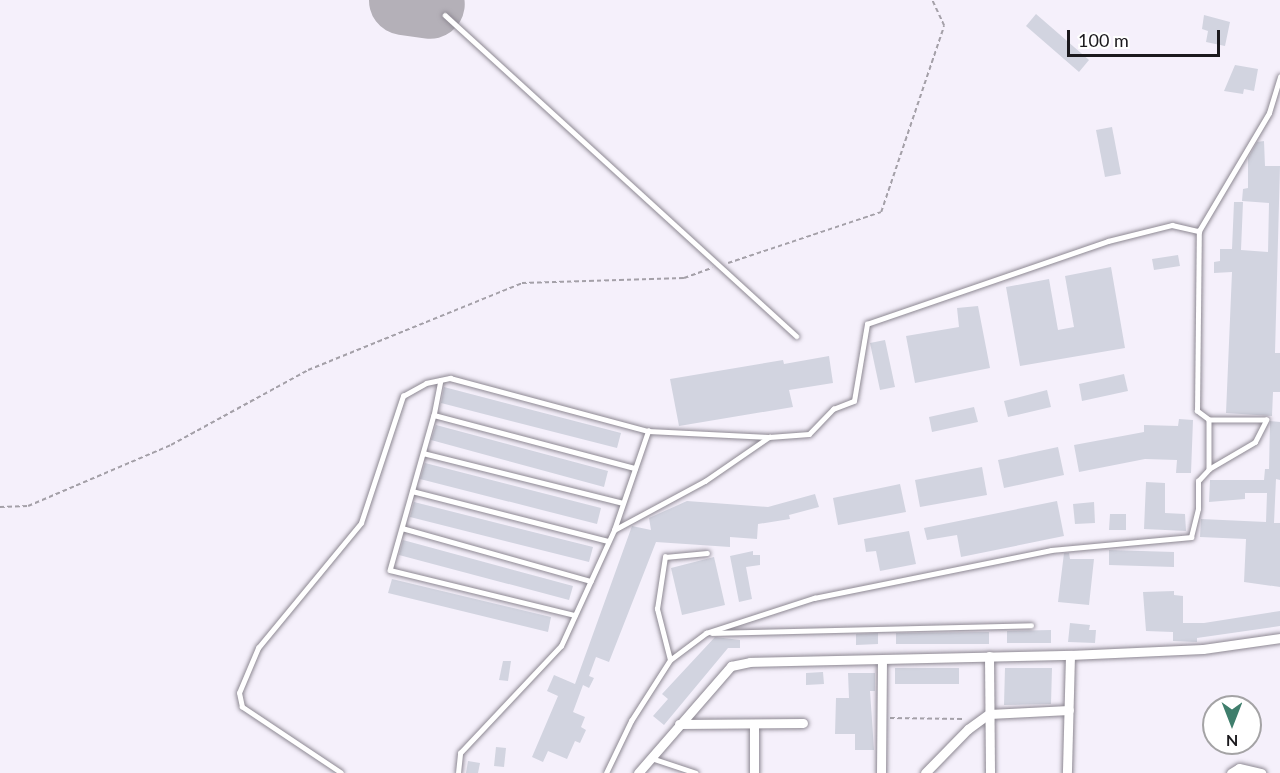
<!DOCTYPE html>
<style>
body{margin:0}
#map{position:relative;width:1280px;height:773px;overflow:hidden;background:#f5f0fb;font-family:Lato,sans-serif}
div>[style]{position:absolute}
[style*='--x']{left:calc(var(--x)*1px);top:calc(var(--y)*1px);width:calc(var(--w)*1px);rotate:calc(var(--a)*1deg)}
.runway>*{height:69px;margin:-34.5px;padding:0 34.5px;transform-origin:34.5px;border-radius:34.5px;background:#b4b0b8}
.building>*{inset:0;background:#d2d4e0}
.path>*{height:1.5px;margin-top:-0.75px;transform-origin:0;background:repeating-linear-gradient(90deg,#a4a0a8 0 4.5px,transparent 0 7.5px)}
.roads{filter:drop-shadow(0 0 2px #8d8892) drop-shadow(0 0 2px #8d8892)}
.lane>*{height:4.5px;margin:-2.25px;padding:0 2.25px;transform-origin:2.25px;border-radius:2.25px;background:#fff}
.street>*{height:9px;margin:-4.5px;padding:0 4.5px;transform-origin:4.5px;border-radius:4.5px;background:#fff}
span{translate:-50% -50%;white-space:nowrap;text-align:center;line-height:1.15;-webkit-text-stroke:6px #fff;paint-order:stroke}
.north{position:absolute;left:1202px;top:695px;width:60px;height:60px;box-sizing:border-box;background:#fff;border:2px solid #a4a3a5;border-radius:50%;rotate:180deg;font-size:16px;font-weight:700;line-height:24px;text-align:center;color:#1b191d}
.north::after{content:'';display:block;margin:auto;width:21px;height:27px;background:#3f7e6c;clip-path:polygon(50% 0,100% 100%,50% 72%,0 100%)}
.scale{position:absolute;left:1067px;top:30px;width:153px;height:27px;box-sizing:border-box;border:3px solid #1b191d;border-top:0;padding-left:8px;font-size:18px;line-height:21px;white-space:nowrap;color:#1b191d;-webkit-text-stroke:4px #fff;paint-order:stroke}
</style>
<div id="map">
<div class="runway">
<div style="--x:403;--y:0;--w:27;--a:8"></div>
</div>
<div class="building">
<div style="clip-path:polygon(1036px 14px,1089px 60px,1079px 72px,1026px 26px)"></div>
<div style="clip-path:polygon(1204px 15px,1230px 22px,1225px 46px,1206px 42px,1208px 31px,1202px 29px)"></div>
<div style="clip-path:polygon(1235px 65px,1258px 69px,1254px 91px,1244px 89px,1243px 94px,1224px 91px)"></div>
<div style="clip-path:polygon(1112px 127px,1121px 174px,1105px 177px,1096px 130px)"></div>
<div style="clip-path:polygon(1264px 141px,1265px 166px,1280px 166px,1275px 353px,1280px 353px,1280px 392px,1273px 392px,1272px 416px,1226px 413px,1232px 272px,1214px 273px,1214px 262px,1220px 261px,1220px 249px,1232px 249px,1234px 202px,1243px 202px,1241px 250px,1268px 252px,1269px 203px,1242px 201px,1243px 189px,1248px 188px,1248px 158px,1257px 142px)"></div>
<div style="clip-path:polygon(1178px 255px,1180px 266px,1154px 270px,1152px 259px)"></div>
<div style="clip-path:polygon(1111px 267px,1125px 348px,1020px 366px,1006px 287px,1049px 279px,1058px 330px,1074px 327px,1065px 276px)"></div>
<div style="clip-path:polygon(978px 306px,990px 368px,915px 383px,906px 336px,959px 327px,957px 308px)"></div>
<div style="clip-path:polygon(885px 340px,895px 387px,880px 390px,870px 343px)"></div>
<div style="clip-path:polygon(829px 356px,833px 383px,789px 390px,793px 407px,679px 426px,670px 379px,783px 360px,784px 364px)"></div>
<div style="clip-path:polygon(1124px 374px,1128px 391px,1082px 401px,1079px 384px)"></div>
<div style="clip-path:polygon(444px 387px,621px 433px,617px 448px,441px 403px)"></div>
<div style="clip-path:polygon(1047px 390px,1051px 407px,1008px 417px,1004px 401px)"></div>
<div style="clip-path:polygon(974px 407px,978px 422px,932px 432px,929px 417px)"></div>
<div style="clip-path:polygon(1179px 419px,1193px 420px,1191px 473px,1176px 473px,1177px 460px,1145px 459px,1079px 472px,1074px 445px,1144px 432px,1144px 425px,1178px 426px)"></div>
<div style="clip-path:polygon(1270px 421px,1280px 422px,1280px 480px,1276px 479px,1274px 523px,1280px 523px,1280px 587px,1244px 582px,1246px 539px,1200px 537px,1201px 519px,1266px 522px,1267px 493px,1245px 493px,1245px 499px,1209px 502px,1210px 480px,1264px 480px,1265px 469px,1269px 469px)"></div>
<div style="clip-path:polygon(436px 425px,608px 471px,604px 487px,431px 440px)"></div>
<div style="clip-path:polygon(1058px 447px,1064px 475px,1004px 488px,998px 460px)"></div>
<div style="clip-path:polygon(425px 463px,601px 508px,597px 524px,420px 479px)"></div>
<div style="clip-path:polygon(982px 467px,987px 495px,920px 507px,915px 480px)"></div>
<div style="clip-path:polygon(1146px 482px,1165px 483px,1165px 513px,1185px 514px,1186px 531px,1144px 529px)"></div>
<div style="clip-path:polygon(900px 484px,906px 512px,838px 525px,833px 498px)"></div>
<div style="clip-path:polygon(815px 494px,819px 507px,789px 515px,790px 519px,758px 524px,757px 539px,730px 537px,730px 547px,656px 542px,609px 662px,596px 657px,589px 676px,594px 678px,589px 688px,583px 685px,573px 712px,585px 717px,581px 727px,586px 730px,580px 743px,575px 741px,567px 759px,548px 751px,543px 762px,532px 757px,558px 696px,547px 691px,554px 675px,575px 684px,632px 526px,651px 530px,649px 518px,687px 501px,768px 507px)"></div>
<div style="clip-path:polygon(1057px 501px,1064px 536px,961px 557px,957px 535px,927px 540px,924px 528px)"></div>
<div style="clip-path:polygon(414px 502px,593px 547px,589px 562px,410px 517px)"></div>
<div style="clip-path:polygon(1094px 502px,1095px 523px,1075px 524px,1073px 504px)"></div>
<div style="clip-path:polygon(1110px 514px,1126px 514px,1126px 530px,1109px 530px)"></div>
<div style="clip-path:polygon(909px 531px,916px 564px,880px 571px,876px 551px,866px 552px,864px 539px)"></div>
<div style="clip-path:polygon(403px 540px,573px 586px,569px 600px,399px 555px)"></div>
<div style="clip-path:polygon(1109px 550px,1174px 552px,1174px 567px,1109px 565px)"></div>
<div style="clip-path:polygon(753px 551px,753px 555px,760px 555px,760px 565px,746px 567px,752px 599px,739px 602px,730px 556px)"></div>
<div style="clip-path:polygon(1064px 553px,1069px 553px,1070px 559px,1094px 559px,1089px 605px,1058px 602px)"></div>
<div style="clip-path:polygon(714px 557px,725px 605px,682px 615px,671px 568px)"></div>
<div style="clip-path:polygon(392px 579px,551px 617px,548px 632px,388px 593px)"></div>
<div style="clip-path:polygon(1174px 591px,1174px 595px,1183px 596px,1183px 623px,1204px 623px,1280px 611px,1280px 626px,1197px 638px,1197px 642px,1173px 641px,1173px 632px,1146px 631px,1143px 592px)"></div>
<div style="clip-path:polygon(1070px 623px,1090px 625px,1089px 630px,1096px 630px,1095px 643px,1068px 642px)"></div>
<div style="clip-path:polygon(1051px 630px,1051px 643px,1007px 643px,1007px 631px)"></div>
<div style="clip-path:polygon(989px 632px,989px 644px,896px 644px,896px 633px)"></div>
<div style="clip-path:polygon(878px 633px,878px 644px,856px 645px,856px 634px)"></div>
<div style="clip-path:polygon(715px 637px,740px 640px,740px 648px,728px 648px,664px 725px,653px 716px,668px 699px,662px 694px)"></div>
<div style="clip-path:polygon(503px 661px,511px 661px,508px 681px,499px 680px)"></div>
<div style="clip-path:polygon(895px 668px,959px 668px,959px 684px,895px 684px)"></div>
<div style="clip-path:polygon(1005px 668px,1052px 668px,1051px 704px,1004px 705px)"></div>
<div style="clip-path:polygon(823px 672px,824px 684px,806px 685px,806px 673px)"></div>
<div style="clip-path:polygon(848px 673px,875px 673px,875px 691px,870px 691px,874px 750px,855px 750px,855px 734px,835px 734px,836px 698px,849px 698px)"></div>
<div style="clip-path:polygon(496px 747px,506px 748px,504px 767px,494px 766px)"></div>
<div style="clip-path:polygon(468px 761px,480px 763px,478px 773px,466px 773px)"></div>
</div>
<div class="path">
<div style="--x:728;--y:263;--w:161;--a:-18.4"></div>
<div style="--x:881;--y:212;--w:196;--a:-71.3"></div>
<div style="--x:944;--y:26;--w:29;--a:-115"></div>
<div style="--x:0;--y:507;--w:28;--a:-2"></div>
<div style="--x:28;--y:506;--w:155;--a:-23.1"></div>
<div style="--x:171;--y:445;--w:156;--a:-28.7"></div>
<div style="--x:308;--y:370;--w:231;--a:-22.1"></div>
<div style="--x:522;--y:283;--w:162;--a:-1.8"></div>
<div style="--x:684;--y:278;--w:30;--a:-20"></div>
<div style="--x:890;--y:718;--w:74;--a:0.8"></div>
</div>
<div class="roads">
<div class="lane">
<div style="--x:445;--y:15;--w:476;--a:42.4"></div>
<div style="--x:441;--y:380;--w:36;--a:101"></div>
<div style="--x:434;--y:415;--w:208;--a:14.8"></div>
<div style="--x:434;--y:415;--w:161;--a:105.8"></div>
<div style="--x:390;--y:570;--w:190;--a:13.7"></div>
<div style="--x:1209;--y:420;--w:49;--a:90"></div>
<div style="--x:423;--y:453;--w:206;--a:14"></div>
<div style="--x:412;--y:491;--w:202;--a:14.3"></div>
<div style="--x:402;--y:528;--w:196;--a:15.7"></div>
<div style="--x:614;--y:530;--w:105;--a:-71"></div>
<div style="--x:712;--y:633;--w:319;--a:-1.4"></div>
<div style="--x:670;--y:660;--w:53;--a:-104.3"></div>
<div style="--x:657;--y:609;--w:53;--a:-81.3"></div>
<div style="--x:665;--y:557;--w:42;--a:-5.4"></div>
<div style="--x:651;--y:758;--w:47;--a:18.4"></div>
<div style="--x:341;--y:773;--w:119;--a:-146.3"></div>
<div style="--x:242;--y:707;--w:14;--a:-102"></div>
<div style="--x:239;--y:693;--w:49;--a:-67.1"></div>
<div style="--x:258;--y:648;--w:162;--a:-50.5"></div>
<div style="--x:361;--y:523;--w:134;--a:-71.7"></div>
<div style="--x:403;--y:396;--w:26;--a:-29"></div>
<div style="--x:426;--y:383;--w:25;--a:-12"></div>
<div style="--x:450;--y:378;--w:205;--a:15"></div>
<div style="--x:648;--y:431;--w:121;--a:2.8"></div>
<div style="--x:769;--y:437;--w:40;--a:-4.3"></div>
<div style="--x:809;--y:434;--w:35;--a:-46"></div>
<div style="--x:833;--y:409;--w:22;--a:-21"></div>
<div style="--x:854;--y:401;--w:78;--a:-80.4"></div>
<div style="--x:867;--y:324;--w:255;--a:-19"></div>
<div style="--x:1108;--y:241;--w:66;--a:-14"></div>
<div style="--x:1172;--y:225;--w:28;--a:13"></div>
<div style="--x:458;--y:773;--w:20;--a:-84"></div>
<div style="--x:460;--y:753;--w:147;--a:-46.7"></div>
<div style="--x:561;--y:646;--w:128;--a:-65.4"></div>
<div style="--x:614;--y:530;--w:103;--a:-28.3"></div>
<div style="--x:705;--y:481;--w:78;--a:-34.5"></div>
<div style="--x:606;--y:773;--w:58;--a:-64.3"></div>
<div style="--x:631;--y:721;--w:72;--a:-57.4"></div>
<div style="--x:670;--y:660;--w:45;--a:-36.9"></div>
<div style="--x:706;--y:633;--w:114;--a:-18"></div>
<div style="--x:814;--y:598;--w:242;--a:-11.4"></div>
<div style="--x:1051;--y:550;--w:141;--a:-5.3"></div>
<div style="--x:1191;--y:537;--w:29;--a:-76"></div>
<div style="--x:1198;--y:509;--w:28;--a:-90"></div>
<div style="--x:1198;--y:481;--w:16;--a:-47"></div>
<div style="--x:1209;--y:469;--w:53;--a:-30.4"></div>
<div style="--x:1255;--y:442;--w:25;--a:-63"></div>
<div style="--x:1266;--y:420;--w:57;--a:180"></div>
<div style="--x:1209;--y:420;--w:15;--a:-143"></div>
<div style="--x:1197;--y:411;--w:180;--a:-89.4"></div>
<div style="--x:1199;--y:231;--w:137;--a:-59.3"></div>
<div style="--x:1269;--y:113;--w:38;--a:-73"></div>
</div>
<div class="street">
<div style="--x:1070;--y:655;--w:133;--a:-2.6"></div>
<div style="--x:1203;--y:649;--w:78;--a:-8.1"></div>
<div style="--x:989;--y:656;--w:117;--a:89.5"></div>
<div style="--x:679;--y:724;--w:124;--a:-0.5"></div>
<div style="--x:638;--y:773;--w:142;--a:-49"></div>
<div style="--x:731;--y:666;--w:19;--a:-12"></div>
<div style="--x:750;--y:662;--w:320;--a:-1.3"></div>
<div style="--x:1070;--y:655;--w:118;--a:91.5"></div>
<div style="--x:754;--y:773;--w:49;--a:-90"></div>
<div style="--x:881;--y:773;--w:112;--a:-89.5"></div>
<div style="--x:925;--y:773;--w:62;--a:-45.7"></div>
<div style="--x:968;--y:729;--w:26;--a:-36"></div>
<div style="--x:989;--y:714;--w:80;--a:-2.9"></div>
<div style="--x:1231;--y:773;--w:9;--a:-32"></div>
<div style="--x:1239;--y:768;--w:23;--a:13"></div>
</div>
</div>
<div class="north">N</div>
<div class="scale">100 m</div>
</div>
